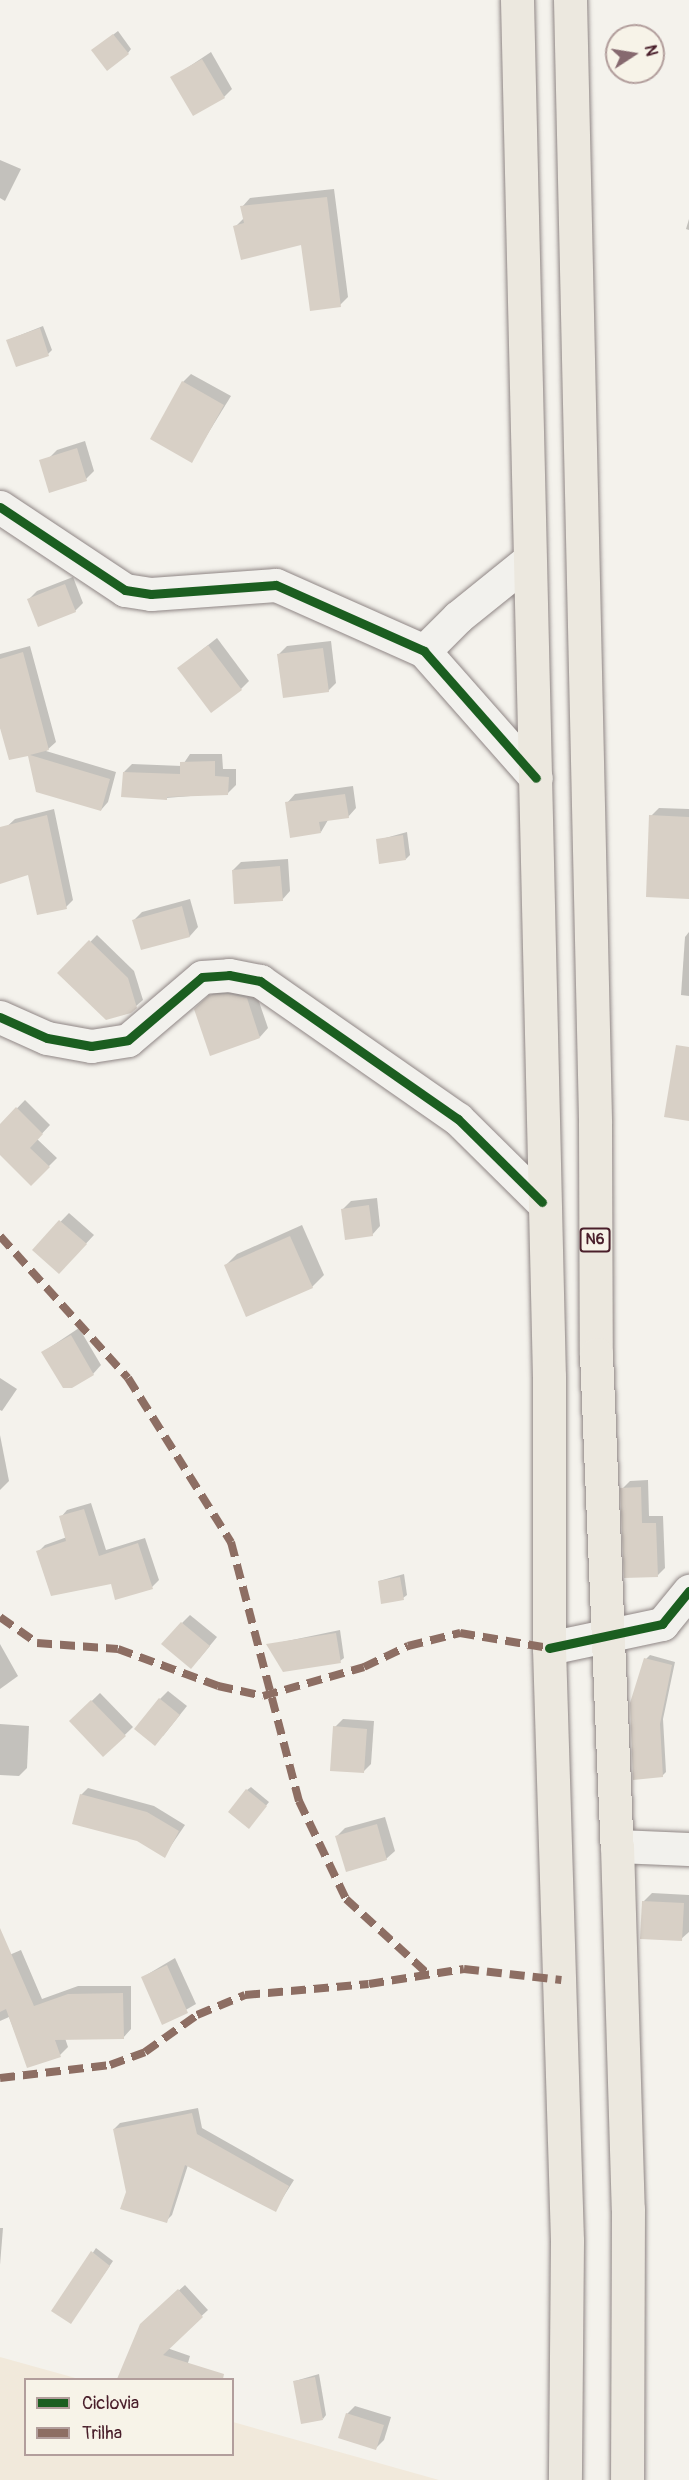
<!DOCTYPE html>
<style>
body{margin:0}
#map{position:relative;width:689px;height:2480px;overflow:hidden;background:#f4f2ec;font-family:Pangolin,sans-serif}
div>[style]{position:absolute}
[style*='--x']{left:calc(var(--x)*1px);top:calc(var(--y)*1px);width:calc(var(--w)*1px);rotate:calc(var(--a)*1deg)}
.built>*{inset:0;background:#f1e9db}
.shadow>*{inset:0;background:#0003}
.building>*{inset:0;background:#d8d0c6}
.roads{filter:drop-shadow(0 0 2px #8f8685) drop-shadow(0 0 2px #8f8685)}
.minor>*{height:33px;margin:-16.5px;padding:0 16.5px;transform-origin:16.5px;border-radius:16.5px;background:#f2f1ed}
.highway>*{height:33px;margin:-16.5px;padding:0 16.5px;transform-origin:16.5px;border-radius:16.5px;background:#ece8df}
.quiet>*{height:8px;margin-top:-4px;transform-origin:0;background:repeating-linear-gradient(90deg,#8d6e63 0 15px,transparent 0 23px)}
.cycleway>*{height:9px;margin:-4.5px;padding:0 4.5px;transform-origin:4.5px;border-radius:4.5px;background:#1b5e20}
span{translate:-50% -50%;white-space:nowrap;text-align:center;line-height:1.15;-webkit-text-stroke:4.5px #f7f3e8;paint-order:stroke}
.shield-label span{padding:2px 4px;background:#f7f3e8;border:2px solid;border-radius:4px;-webkit-text-stroke-width:0}
.shield-label{font-size:15px;color:#4a1f2b;font-weight:700}
.legend{position:absolute;left:24px;top:2378px;width:210px;height:78px;box-sizing:border-box;background:#f7f3e8;border:2px solid #b29e9c;margin:0;padding:8px 10px;list-style:none;font-size:18px;color:#4a1f2b}
.legend li{display:flex;align-items:center;gap:12px;height:30px}
.legend b{width:30px;border:2px solid #b29e9c}
.north{position:absolute;left:605px;top:24px;width:60px;height:60px;box-sizing:border-box;background:#f7f3e8;border:2px solid #b29e9c;border-radius:50%;rotate:78deg;font-size:16px;font-weight:700;line-height:24px;text-align:center;color:#4a1f2b}
.north::after{content:'';display:block;margin:auto;width:21px;height:27px;background:#86696f;clip-path:polygon(50% 0,100% 100%,50% 72%,0 100%)}
</style>
<div id="map">
<div class="built">
<div style="clip-path:polygon(0 2357px,79px 2379px,26px 2380px,26px 2454px,232px 2454px,233px 2422px,439px 2480px,0 2480px)"></div>
</div>
<div class="shadow">
<div style="clip-path:polygon(118px 31px,131px 49px,128px 53px,97px 47px)"></div>
<div style="clip-path:polygon(211px 52px,232px 89px,224px 97px,172px 78px)"></div>
<div style="clip-path:polygon(0 160px,21px 169px,5px 201px,0 198px)"></div>
<div style="clip-path:polygon(334px 189px,348px 297px,340px 305px,302px 244px,235px 227px,244px 218px,242px 207px,250px 198px)"></div>
<div style="clip-path:polygon(689px 219px,689px 230px,686px 229px)"></div>
<div style="clip-path:polygon(43px 326px,52px 350px,48px 354px,8px 340px)"></div>
<div style="clip-path:polygon(191px 374px,231px 396px,191px 461px,183px 382px)"></div>
<div style="clip-path:polygon(85px 441px,94px 471px,86px 479px,49px 458px,57px 450px)"></div>
<div style="clip-path:polygon(73px 577px,83px 603px,75px 611px,29px 599px,37px 591px)"></div>
<div style="clip-path:polygon(217px 638px,249px 681px,241px 689px,179px 668px)"></div>
<div style="clip-path:polygon(331px 641px,336px 683px,328px 691px,279px 654px,287px 646px)"></div>
<div style="clip-path:polygon(30px 646px,56px 742px,46px 751px,116px 772px,108px 802px,101px 810px,38px 791px,29px 754px,0 728px,0 654px)"></div>
<div style="clip-path:polygon(190px 754px,222px 754px,223px 769px,236px 769px,236px 785px,228px 793px,166px 798px,124px 772px,132px 764px,182px 766px)"></div>
<div style="clip-path:polygon(353px 786px,356px 808px,348px 817px,328px 820px,321px 832px,287px 803px,295px 794px)"></div>
<div style="clip-path:polygon(659px 808px,689px 809px,689px 898px,651px 816px)"></div>
<div style="clip-path:polygon(54px 809px,73px 900px,66px 907px,29px 873px,0 883px,0 833px,15px 819px)"></div>
<div style="clip-path:polygon(407px 832px,410px 855px,406px 859px,378px 840px)"></div>
<div style="clip-path:polygon(288px 859px,290px 891px,282px 900px,233px 870px,241px 862px)"></div>
<div style="clip-path:polygon(190px 899px,198px 927px,190px 936px,142px 948px,134px 920px,142px 912px)"></div>
<div style="clip-path:polygon(689px 932px,689px 996px,681px 995px,685px 937px)"></div>
<div style="clip-path:polygon(97px 935px,134px 971px,143px 1000px,136px 1006px,60px 973px)"></div>
<div style="clip-path:polygon(219px 988px,255px 990px,268px 1028px,260px 1037px,204px 1001px)"></div>
<div style="clip-path:polygon(25px 1100px,50px 1125px,37px 1139px,57px 1158px,31px 1184px,0 1153px,0 1126px)"></div>
<div style="clip-path:polygon(377px 1198px,380px 1226px,372px 1235px,343px 1209px,351px 1201px)"></div>
<div style="clip-path:polygon(69px 1213px,94px 1235px,67px 1264px,34px 1249px)"></div>
<div style="clip-path:polygon(302px 1225px,324px 1275px,312px 1287px,225px 1266px,237px 1254px)"></div>
<div style="clip-path:polygon(79px 1328px,101px 1365px,93px 1374px,43px 1352px)"></div>
<div style="clip-path:polygon(0 1378px,17px 1389px,2px 1411px,0 1410px)"></div>
<div style="clip-path:polygon(0 1435px,9px 1481px,0 1490px)"></div>
<div style="clip-path:polygon(648px 1480px,649px 1516px,663px 1516px,665px 1568px,657px 1576px,622px 1489px,630px 1481px)"></div>
<div style="clip-path:polygon(91px 1503px,106px 1550px,145px 1538px,159px 1580px,152px 1587px,112px 1582px,38px 1552px,45px 1545px,67px 1537px,61px 1517px,67px 1510px)"></div>
<div style="clip-path:polygon(404px 1574px,407px 1595px,403px 1598px,379px 1581px)"></div>
<div style="clip-path:polygon(190px 1615px,217px 1637px,199px 1659px,182px 1623px)"></div>
<div style="clip-path:polygon(340px 1630px,344px 1658px,340px 1661px,268px 1645px)"></div>
<div style="clip-path:polygon(0 1644px,18px 1676px,0 1689px)"></div>
<div style="clip-path:polygon(650px 1655px,675px 1662px,663px 1719px,666px 1772px,662px 1776px,646px 1659px)"></div>
<div style="clip-path:polygon(168px 1691px,187px 1706px,163px 1736px,160px 1699px)"></div>
<div style="clip-path:polygon(100px 1693px,133px 1727px,104px 1755px,71px 1721px)"></div>
<div style="clip-path:polygon(343px 1719px,374px 1721px,371px 1764px,363px 1772px,335px 1727px)"></div>
<div style="clip-path:polygon(0 1724px,29px 1726px,27px 1768px,19px 1776px,0 1775px)"></div>
<div style="clip-path:polygon(251px 1787px,269px 1802px,252px 1823px,247px 1790px)"></div>
<div style="clip-path:polygon(88px 1788px,154px 1806px,185px 1825px,164px 1856px,81px 1795px)"></div>
<div style="clip-path:polygon(385px 1817px,395px 1851px,386px 1859px,337px 1836px,345px 1828px)"></div>
<div style="clip-path:polygon(652px 1893px,689px 1895px,689px 1932px,681px 1939px,643px 1902px)"></div>
<div style="clip-path:polygon(21px 1950px,42px 1999px,78px 1986px,131px 1986px,131px 2029px,123px 2038px,65px 2038px,68px 2047px,60px 2055px,28px 2066px,9px 2017px,0 2021px,0 1959px)"></div>
<div style="clip-path:polygon(175px 1958px,196px 2004px,163px 2023px,143px 1977px)"></div>
<div style="clip-path:polygon(198px 2108px,202px 2128px,294px 2180px,275px 2210px,188px 2165px,172px 2215px,166px 2221px,121px 2208px,127px 2192px,114px 2129px,120px 2123px)"></div>
<div style="clip-path:polygon(0 2228px,3px 2228px,0 2265px)"></div>
<div style="clip-path:polygon(96px 2248px,113px 2261px,71px 2322px,54px 2311px)"></div>
<div style="clip-path:polygon(185px 2285px,208px 2310px,167px 2348px,190px 2356px,183px 2380px,136px 2380px,121px 2375px,148px 2318px)"></div>
<div style="clip-path:polygon(319px 2374px,326px 2415px,323px 2419px,295px 2381px)"></div>
<div style="clip-path:polygon(355px 2406px,391px 2417px,384px 2440px,376px 2448px,347px 2414px)"></div>
</div>
<div class="building">
<div style="clip-path:polygon(113px 34px,129px 54px,107px 71px,91px 50px)"></div>
<div style="clip-path:polygon(202px 59px,225px 98px,193px 116px,170px 77px)"></div>
<div style="clip-path:polygon(327px 197px,341px 307px,310px 311px,301px 245px,241px 260px,233px 226px,244px 223px,240px 206px)"></div>
<div style="clip-path:polygon(40px 328px,49px 356px,16px 367px,6px 340px)"></div>
<div style="clip-path:polygon(182px 381px,224px 405px,192px 463px,150px 439px)"></div>
<div style="clip-path:polygon(77px 448px,87px 481px,49px 493px,39px 460px)"></div>
<div style="clip-path:polygon(65px 584px,76px 612px,38px 627px,27px 599px)"></div>
<div style="clip-path:polygon(208px 645px,242px 690px,211px 713px,177px 668px)"></div>
<div style="clip-path:polygon(323px 648px,329px 692px,283px 698px,277px 654px)"></div>
<div style="clip-path:polygon(23px 652px,49px 750px,30px 755px,110px 779px,101px 811px,36px 792px,28px 756px,9px 760px,0 728px,0 659px)"></div>
<div style="clip-path:polygon(215px 761px,215px 776px,229px 777px,228px 795px,167px 797px,167px 800px,121px 797px,123px 772px,180px 774px,180px 762px)"></div>
<div style="clip-path:polygon(345px 794px,349px 818px,319px 822px,321px 833px,290px 838px,285px 802px)"></div>
<div style="clip-path:polygon(47px 815px,67px 909px,37px 915px,28px 875px,0 884px,0 827px)"></div>
<div style="clip-path:polygon(649px 815px,689px 817px,689px 899px,646px 897px)"></div>
<div style="clip-path:polygon(403px 835px,406px 860px,379px 864px,376px 839px)"></div>
<div style="clip-path:polygon(280px 866px,283px 901px,234px 904px,232px 870px)"></div>
<div style="clip-path:polygon(182px 906px,190px 937px,141px 950px,132px 920px)"></div>
<div style="clip-path:polygon(89px 940px,128px 978px,137px 1008px,131px 1013px,106px 1020px,57px 973px)"></div>
<div style="clip-path:polygon(228px 994px,247px 998px,260px 1038px,210px 1056px,194px 1009px,209px 995px)"></div>
<div style="clip-path:polygon(676px 1045px,689px 1047px,689px 1121px,664px 1117px)"></div>
<div style="clip-path:polygon(16px 1107px,43px 1134px,30px 1148px,50px 1167px,31px 1186px,0 1155px,0 1124px)"></div>
<div style="clip-path:polygon(369px 1205px,373px 1236px,345px 1240px,341px 1209px)"></div>
<div style="clip-path:polygon(59px 1220px,87px 1244px,59px 1274px,32px 1250px)"></div>
<div style="clip-path:polygon(290px 1236px,313px 1288px,246px 1317px,224px 1265px)"></div>
<div style="clip-path:polygon(71px 1335px,94px 1375px,72px 1388px,63px 1388px,41px 1352px)"></div>
<div style="clip-path:polygon(641px 1487px,642px 1523px,656px 1523px,658px 1577px,624px 1578px,620px 1488px)"></div>
<div style="clip-path:polygon(84px 1509px,99px 1556px,138px 1543px,153px 1589px,115px 1600px,111px 1584px,51px 1596px,36px 1551px,66px 1541px,59px 1516px)"></div>
<div style="clip-path:polygon(400px 1577px,404px 1600px,381px 1604px,378px 1581px)"></div>
<div style="clip-path:polygon(181px 1622px,210px 1646px,191px 1669px,161px 1644px)"></div>
<div style="clip-path:polygon(336px 1633px,341px 1663px,283px 1672px,266px 1644px)"></div>
<div style="clip-path:polygon(644px 1658px,672px 1665px,660px 1724px,663px 1777px,633px 1780px,630px 1703px)"></div>
<div style="clip-path:polygon(159px 1698px,180px 1715px,155px 1746px,134px 1729px)"></div>
<div style="clip-path:polygon(91px 1700px,126px 1736px,103px 1757px,69px 1721px)"></div>
<div style="clip-path:polygon(333px 1726px,367px 1729px,364px 1773px,330px 1771px)"></div>
<div style="clip-path:polygon(246px 1789px,267px 1806px,249px 1829px,228px 1812px)"></div>
<div style="clip-path:polygon(80px 1794px,147px 1812px,179px 1831px,165px 1858px,137px 1841px,72px 1824px)"></div>
<div style="clip-path:polygon(377px 1824px,387px 1860px,346px 1872px,335px 1836px)"></div>
<div style="clip-path:polygon(642px 1901px,684px 1903px,682px 1941px,640px 1939px)"></div>
<div style="clip-path:polygon(0 1928px,34px 2006px,68px 1994px,123px 1993px,124px 2039px,55px 2040px,61px 2057px,27px 2068px,6px 2009px,0 2012px)"></div>
<div style="clip-path:polygon(167px 1965px,188px 2013px,162px 2025px,141px 1977px)"></div>
<div style="clip-path:polygon(192px 2113px,197px 2134px,289px 2186px,276px 2212px,185px 2165px,167px 2223px,120px 2209px,126px 2192px,113px 2129px)"></div>
<div style="clip-path:polygon(91px 2251px,110px 2266px,71px 2324px,51px 2311px)"></div>
<div style="clip-path:polygon(178px 2289px,203px 2317px,163px 2355px,224px 2374px,223px 2379px,117px 2379px,140px 2324px)"></div>
<div style="clip-path:polygon(315px 2377px,323px 2420px,301px 2424px,293px 2381px)"></div>
<div style="clip-path:polygon(346px 2413px,384px 2425px,376px 2450px,338px 2438px)"></div>
</div>
<div class="roads">
<div class="minor">
<div style="--x:0;--y:507;--w:150;--a:33.6"></div>
<div style="--x:125;--y:590;--w:26;--a:9"></div>
<div style="--x:151;--y:594;--w:125;--a:-4.1"></div>
<div style="--x:276;--y:585;--w:162;--a:24"></div>
<div style="--x:424;--y:651;--w:169;--a:48.6"></div>
<div style="--x:424;--y:651;--w:48;--a:-45"></div>
<div style="--x:458;--y:617;--w:91;--a:-38.8"></div>
<div style="--x:0;--y:1017;--w:51;--a:24.1"></div>
<div style="--x:47;--y:1038;--w:45;--a:10.3"></div>
<div style="--x:91;--y:1046;--w:37;--a:-9"></div>
<div style="--x:128;--y:1040;--w:97;--a:-40.4"></div>
<div style="--x:202;--y:977;--w:27;--a:-4"></div>
<div style="--x:229;--y:975;--w:32;--a:11"></div>
<div style="--x:260;--y:981;--w:241;--a:34.9"></div>
<div style="--x:458;--y:1119;--w:118;--a:44.7"></div>
<div style="--x:549;--y:1648;--w:116;--a:-12"></div>
<div style="--x:662;--y:1624;--w:43;--a:-50.7"></div>
<div style="--x:617;--y:1846;--w:72;--a:2.4"></div>
</div>
<div class="highway">
<div style="--x:517;--y:0;--w:1376;--a:88.67"></div>
<div style="--x:549;--y:1376;--w:272;--a:90"></div>
<div style="--x:549;--y:1648;--w:593;--a:88.26"></div>
<div style="--x:567;--y:2241;--w:239;--a:90.5"></div>
<div style="--x:570;--y:0;--w:1123;--a:88.72"></div>
<div style="--x:595;--y:1123;--w:231;--a:89.8"></div>
<div style="--x:596;--y:1354;--w:492;--a:87.6"></div>
<div style="--x:617;--y:1846;--w:363;--a:88.3"></div>
<div style="--x:628;--y:2209;--w:271;--a:90.2"></div>
</div>
</div>
<div class="quiet">
<div style="--x:0;--y:1236;--w:191;--a:48"></div>
<div style="--x:128;--y:1378;--w:194;--a:57.9"></div>
<div style="--x:231;--y:1542;--w:268;--a:75.3"></div>
<div style="--x:299;--y:1801;--w:109;--a:64.4"></div>
<div style="--x:346;--y:1899;--w:113;--a:42.5"></div>
<div style="--x:0;--y:1617;--w:45;--a:35.1"></div>
<div style="--x:37;--y:1643;--w:81;--a:4.2"></div>
<div style="--x:118;--y:1649;--w:107;--a:20.3"></div>
<div style="--x:218;--y:1686;--w:46;--a:12.5"></div>
<div style="--x:263;--y:1696;--w:105;--a:-16"></div>
<div style="--x:364;--y:1667;--w:49;--a:-25.5"></div>
<div style="--x:408;--y:1646;--w:54;--a:-14"></div>
<div style="--x:460;--y:1633;--w:90;--a:9.6"></div>
<div style="--x:0;--y:2078;--w:111;--a:-6.7"></div>
<div style="--x:110;--y:2065;--w:37;--a:-20"></div>
<div style="--x:145;--y:2052;--w:64;--a:-35.4"></div>
<div style="--x:197;--y:2015;--w:52;--a:-22.6"></div>
<div style="--x:245;--y:1995;--w:124;--a:-5.1"></div>
<div style="--x:369;--y:1984;--w:96;--a:-9"></div>
<div style="--x:464;--y:1969;--w:98;--a:6.5"></div>
</div>
<div class="cycleway">
<div style="--x:0;--y:507;--w:150;--a:33.6"></div>
<div style="--x:125;--y:590;--w:26;--a:9"></div>
<div style="--x:151;--y:594;--w:125;--a:-4.1"></div>
<div style="--x:276;--y:585;--w:162;--a:24"></div>
<div style="--x:424;--y:651;--w:169;--a:48.6"></div>
<div style="--x:0;--y:1017;--w:51;--a:24.1"></div>
<div style="--x:47;--y:1038;--w:45;--a:10.3"></div>
<div style="--x:91;--y:1046;--w:37;--a:-9"></div>
<div style="--x:128;--y:1040;--w:97;--a:-40.4"></div>
<div style="--x:202;--y:977;--w:27;--a:-4"></div>
<div style="--x:229;--y:975;--w:32;--a:11"></div>
<div style="--x:260;--y:981;--w:241;--a:34.9"></div>
<div style="--x:458;--y:1119;--w:118;--a:44.7"></div>
<div style="--x:549;--y:1648;--w:116;--a:-12"></div>
<div style="--x:662;--y:1624;--w:43;--a:-50.7"></div>
</div>
<div class="shield-label">
<span style="left:595px;top:1240px">N6</span>
</div>
<ul class="legend">
<li><b style="height:8px;background:#1b5e20"></b>Ciclovia</li>
<li><b style="height:8px;background:#8d6e63"></b>Trilha</li>
</ul>
<div class="north">N</div>
</div>
